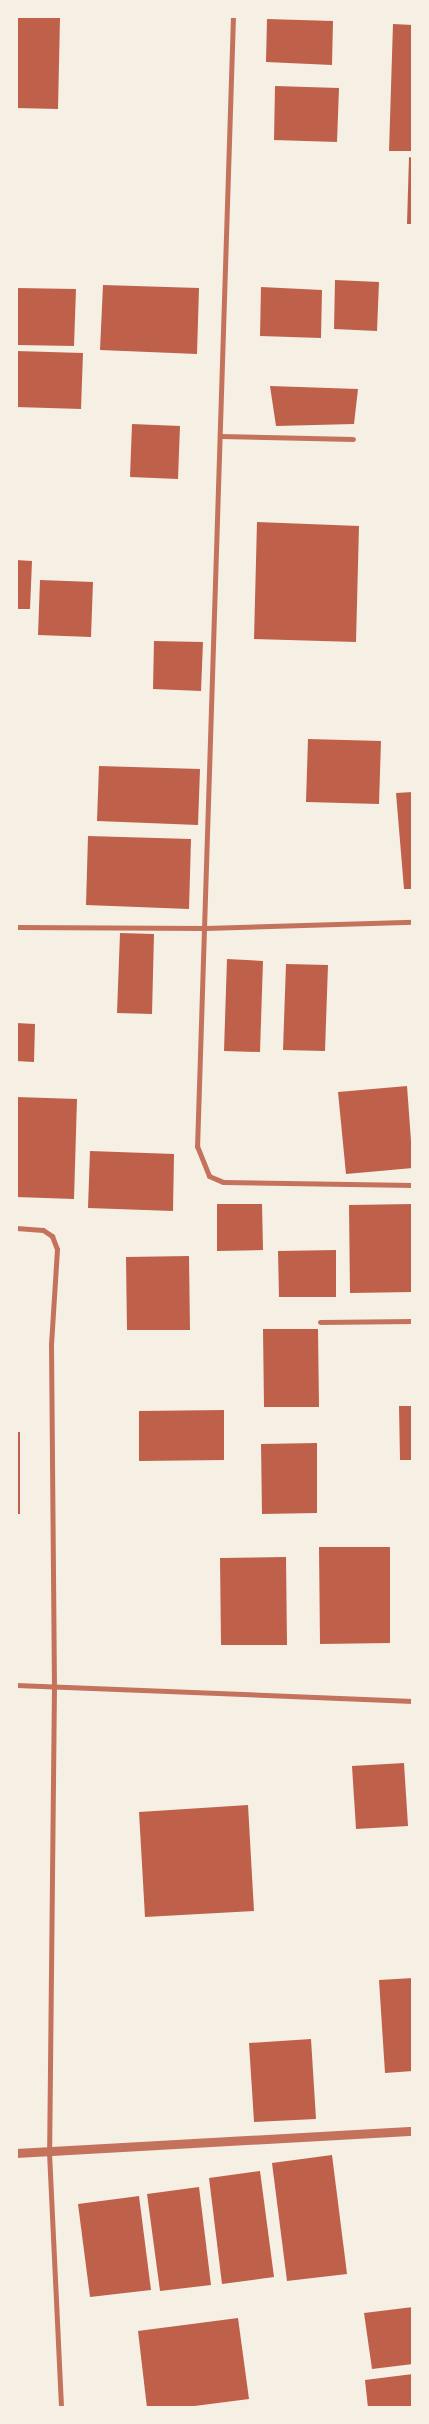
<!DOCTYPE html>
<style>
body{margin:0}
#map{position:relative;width:429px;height:2424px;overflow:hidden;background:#f6efe4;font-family:Literata,serif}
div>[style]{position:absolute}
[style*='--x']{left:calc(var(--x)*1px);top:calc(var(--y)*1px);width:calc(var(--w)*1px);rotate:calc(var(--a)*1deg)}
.building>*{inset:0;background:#bf614a}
.minor>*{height:5px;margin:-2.5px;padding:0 2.5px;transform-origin:2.5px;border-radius:2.5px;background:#c5725c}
.tertiary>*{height:9px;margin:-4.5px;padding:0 4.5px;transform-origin:4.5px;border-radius:4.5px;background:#c5725c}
span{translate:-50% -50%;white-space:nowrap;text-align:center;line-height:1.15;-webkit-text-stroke:4px #f6efe4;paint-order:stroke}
.frame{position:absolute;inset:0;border:18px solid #f6efe4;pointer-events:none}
</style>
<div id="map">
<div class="building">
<div style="clip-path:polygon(16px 16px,60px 18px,58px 109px,16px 108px)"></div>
<div style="clip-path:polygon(267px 19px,333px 21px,332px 65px,266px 62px)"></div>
<div style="clip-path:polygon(393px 24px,413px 25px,413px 151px,389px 151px)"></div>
<div style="clip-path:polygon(275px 86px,339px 88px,337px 142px,274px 140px)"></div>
<div style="clip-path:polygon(409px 157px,413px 158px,413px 224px,407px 224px)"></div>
<div style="clip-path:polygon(335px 280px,379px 282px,377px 331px,334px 329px)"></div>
<div style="clip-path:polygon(103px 285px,199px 288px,197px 354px,100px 350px)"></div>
<div style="clip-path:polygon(261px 287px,322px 290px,321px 338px,260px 336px)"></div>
<div style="clip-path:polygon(16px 288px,76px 289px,74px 346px,16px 345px)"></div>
<div style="clip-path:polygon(16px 351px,83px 353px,81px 409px,16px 407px)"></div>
<div style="clip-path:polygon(270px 386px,358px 389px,354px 424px,276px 426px)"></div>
<div style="clip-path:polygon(132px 424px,180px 426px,178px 479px,130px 477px)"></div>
<div style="clip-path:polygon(257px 522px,359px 526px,356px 642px,254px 639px)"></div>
<div style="clip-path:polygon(16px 560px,32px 561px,30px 609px,16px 609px)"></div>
<div style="clip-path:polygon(40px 580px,93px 582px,91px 637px,38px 635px)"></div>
<div style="clip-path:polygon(154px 641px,203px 642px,201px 691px,153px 689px)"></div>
<div style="clip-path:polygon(308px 739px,381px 741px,379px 804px,306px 802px)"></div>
<div style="clip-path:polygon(99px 766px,200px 769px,198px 825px,97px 821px)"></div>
<div style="clip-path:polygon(413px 792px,413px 889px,404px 889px,396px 793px)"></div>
<div style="clip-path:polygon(88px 836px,191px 839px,189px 909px,86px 905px)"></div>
<div style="clip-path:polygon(120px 933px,154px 934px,152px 1014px,117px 1013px)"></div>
<div style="clip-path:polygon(227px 959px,263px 961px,260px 1052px,224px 1051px)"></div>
<div style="clip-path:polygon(286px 964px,328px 965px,325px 1051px,283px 1050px)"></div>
<div style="clip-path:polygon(16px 1023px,35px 1024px,34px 1062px,16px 1061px)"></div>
<div style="clip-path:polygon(407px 1086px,413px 1168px,346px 1174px,338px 1092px)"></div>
<div style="clip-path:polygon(16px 1097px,77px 1099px,74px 1199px,16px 1197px)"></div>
<div style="clip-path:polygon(90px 1151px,174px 1154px,173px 1211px,88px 1208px)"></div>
<div style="clip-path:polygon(217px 1204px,262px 1204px,263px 1250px,217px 1251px)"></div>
<div style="clip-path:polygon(413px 1204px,413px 1292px,350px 1293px,349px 1205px)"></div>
<div style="clip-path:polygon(336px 1250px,336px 1297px,279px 1297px,278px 1251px)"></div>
<div style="clip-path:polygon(189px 1256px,190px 1330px,127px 1330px,126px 1257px)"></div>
<div style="clip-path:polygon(263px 1329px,318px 1329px,319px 1407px,264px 1407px)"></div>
<div style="clip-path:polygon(399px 1406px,413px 1406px,413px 1460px,400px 1460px)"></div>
<div style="clip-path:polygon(224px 1410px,224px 1460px,139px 1461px,139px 1411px)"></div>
<div style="clip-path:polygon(16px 1432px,20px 1432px,20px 1514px,16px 1514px)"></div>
<div style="clip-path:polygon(317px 1443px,317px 1513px,262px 1514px,261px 1444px)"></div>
<div style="clip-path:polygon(319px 1547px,390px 1547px,390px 1643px,320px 1644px)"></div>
<div style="clip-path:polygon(286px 1557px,287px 1645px,221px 1645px,220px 1558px)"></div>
<div style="clip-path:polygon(404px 1763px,408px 1826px,356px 1829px,352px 1766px)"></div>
<div style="clip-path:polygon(248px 1805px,254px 1911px,145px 1917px,139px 1812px)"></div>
<div style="clip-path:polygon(413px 1978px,413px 2071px,385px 2073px,379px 1980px)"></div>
<div style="clip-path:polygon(311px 2039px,316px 2119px,254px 2122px,249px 2043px)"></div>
<div style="clip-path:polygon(332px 2155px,347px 2274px,287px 2281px,272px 2163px)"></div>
<div style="clip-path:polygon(260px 2171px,274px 2277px,222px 2284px,209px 2178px)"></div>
<div style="clip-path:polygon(199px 2187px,211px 2285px,160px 2291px,147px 2194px)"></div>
<div style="clip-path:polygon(139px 2196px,151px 2290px,90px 2297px,78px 2204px)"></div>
<div style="clip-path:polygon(413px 2307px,413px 2364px,372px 2369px,364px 2313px)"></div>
<div style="clip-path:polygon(238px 2318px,249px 2399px,179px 2408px,147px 2408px,138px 2331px)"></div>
<div style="clip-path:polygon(413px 2374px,413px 2408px,368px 2408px,365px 2380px)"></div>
</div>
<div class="minor">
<div style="--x:233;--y:16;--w:1131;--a:91.82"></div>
<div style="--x:197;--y:1146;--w:32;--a:68"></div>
<div style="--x:209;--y:1176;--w:15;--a:23"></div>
<div style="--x:223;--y:1182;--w:190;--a:0.9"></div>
<div style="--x:220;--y:436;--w:133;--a:1.3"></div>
<div style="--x:16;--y:927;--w:189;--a:0.3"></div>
<div style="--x:205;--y:928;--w:208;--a:-1.7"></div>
<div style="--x:16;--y:1228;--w:27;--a:4"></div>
<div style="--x:43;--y:1230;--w:11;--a:34"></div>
<div style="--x:52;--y:1236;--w:14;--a:69"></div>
<div style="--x:57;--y:1249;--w:95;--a:93.6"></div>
<div style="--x:51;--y:1344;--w:342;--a:89.5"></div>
<div style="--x:54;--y:1686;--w:466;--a:90.6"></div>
<div style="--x:49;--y:2152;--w:256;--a:87.3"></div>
<div style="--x:320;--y:1322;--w:93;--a:-0.6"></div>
<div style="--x:16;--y:1685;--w:397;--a:2.3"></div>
</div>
<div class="tertiary">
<div style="--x:16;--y:2153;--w:398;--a:-3.2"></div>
</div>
<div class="frame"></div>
</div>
